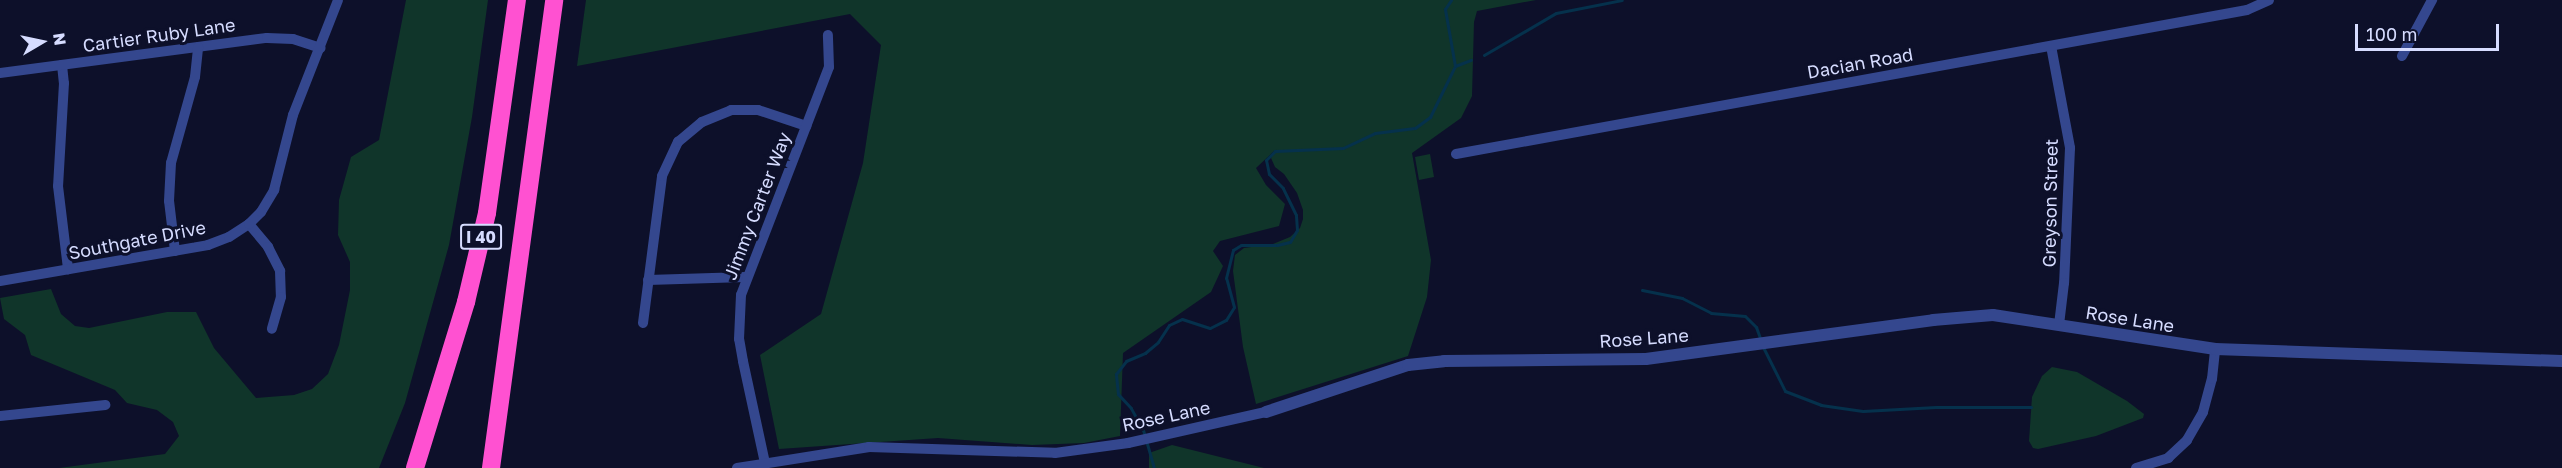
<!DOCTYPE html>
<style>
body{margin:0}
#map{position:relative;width:2562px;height:468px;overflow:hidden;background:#0d102a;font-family:"Golos Text",sans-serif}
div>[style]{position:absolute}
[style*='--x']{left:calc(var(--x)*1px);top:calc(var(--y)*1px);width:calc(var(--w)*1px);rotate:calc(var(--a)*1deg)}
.green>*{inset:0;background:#10352a}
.stream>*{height:3px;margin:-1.5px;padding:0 1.5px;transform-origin:1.5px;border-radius:1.5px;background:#05314c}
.minor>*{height:10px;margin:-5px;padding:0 5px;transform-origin:5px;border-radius:5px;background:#34478e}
.tertiary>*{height:12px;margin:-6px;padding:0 6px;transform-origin:6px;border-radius:6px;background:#34478e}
.motorway>*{height:18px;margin:-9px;padding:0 9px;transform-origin:9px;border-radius:9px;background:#ff51d1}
span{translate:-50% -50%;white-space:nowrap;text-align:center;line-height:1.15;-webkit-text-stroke:6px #0d102a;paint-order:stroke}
.shield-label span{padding:2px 4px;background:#0d102a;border:2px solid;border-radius:4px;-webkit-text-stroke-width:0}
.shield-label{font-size:16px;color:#d6dcff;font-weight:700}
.street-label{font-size:18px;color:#d6dcff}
.north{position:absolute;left:12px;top:12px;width:60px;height:60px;-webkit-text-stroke:4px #0d102a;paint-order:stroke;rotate:81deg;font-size:16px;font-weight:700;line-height:24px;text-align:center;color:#d6dcff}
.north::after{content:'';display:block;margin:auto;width:21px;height:27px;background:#d6dcff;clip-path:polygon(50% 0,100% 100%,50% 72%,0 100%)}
.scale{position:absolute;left:2355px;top:24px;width:144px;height:27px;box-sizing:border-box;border:3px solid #d6dcff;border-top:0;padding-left:8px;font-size:18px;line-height:21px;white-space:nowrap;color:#d6dcff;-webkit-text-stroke:4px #0d102a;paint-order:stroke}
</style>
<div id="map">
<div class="green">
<div style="clip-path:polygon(406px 0,488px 0,472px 117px,449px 245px,405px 403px,379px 468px,59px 468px,165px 454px,179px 436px,173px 422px,157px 410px,127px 403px,115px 390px,31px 355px,25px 335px,4px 319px,0 298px,51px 289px,61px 314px,75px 326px,89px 328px,167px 312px,196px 312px,214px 348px,256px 398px,294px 395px,312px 389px,328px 374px,339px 345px,350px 290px,350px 262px,338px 235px,339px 200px,351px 157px,379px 140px)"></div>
<div style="clip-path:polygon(586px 0,1536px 0,1477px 11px,1474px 22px,1472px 96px,1461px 118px,1412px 153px,1431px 260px,1427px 297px,1408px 356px,1256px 404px,1243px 347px,1233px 271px,1235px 255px,1244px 248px,1273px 244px,1290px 237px,1300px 228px,1303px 219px,1303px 210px,1297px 193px,1284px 174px,1275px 167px,1271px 158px,1274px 151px,1256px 168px,1266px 185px,1285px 204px,1279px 226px,1220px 241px,1213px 251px,1223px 266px,1211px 292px,1123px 353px,1120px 436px,1084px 443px,1032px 445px,938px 438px,779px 449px,760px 355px,821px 314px,863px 163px,881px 45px,850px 14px,577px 66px)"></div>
<div style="clip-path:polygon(1430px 154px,1434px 177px,1419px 180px,1415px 157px)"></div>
<div style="clip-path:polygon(2052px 367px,2077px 372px,2127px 401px,2144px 414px,2143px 418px,2096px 436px,2038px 449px,2033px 448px,2029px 441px,2032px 397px,2042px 376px)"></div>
<div style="clip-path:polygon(1172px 445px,1264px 468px,1149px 468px,1149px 453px)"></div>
</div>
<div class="stream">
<div style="--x:1484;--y:55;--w:83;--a:-30.3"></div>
<div style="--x:1556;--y:13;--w:67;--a:-11.1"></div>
<div style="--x:1455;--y:66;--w:17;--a:-21"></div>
<div style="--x:1642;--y:290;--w:41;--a:11.3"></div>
<div style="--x:1682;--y:298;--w:33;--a:27"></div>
<div style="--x:1711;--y:313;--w:34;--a:5"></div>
<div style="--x:1745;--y:316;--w:16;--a:45"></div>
<div style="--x:1756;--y:327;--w:15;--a:70"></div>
<div style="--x:1763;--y:347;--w:49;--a:63.4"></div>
<div style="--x:1785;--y:391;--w:39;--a:21"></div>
<div style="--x:1821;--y:405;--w:42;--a:8.1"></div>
<div style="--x:1863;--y:411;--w:73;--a:-3.1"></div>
<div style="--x:1936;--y:407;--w:95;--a:0"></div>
<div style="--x:1154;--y:468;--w:40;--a:-106"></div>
<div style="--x:1143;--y:430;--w:25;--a:-119"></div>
<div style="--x:1131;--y:408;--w:19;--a:-133"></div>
<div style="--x:1118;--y:394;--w:20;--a:-96"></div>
<div style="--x:1116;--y:374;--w:16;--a:-52"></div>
<div style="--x:1126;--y:361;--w:21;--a:-23"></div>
<div style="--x:1145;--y:353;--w:17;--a:-40"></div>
<div style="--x:1158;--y:342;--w:20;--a:-57"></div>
<div style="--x:1169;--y:325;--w:14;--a:-25"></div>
<div style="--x:1182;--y:319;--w:29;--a:18"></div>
<div style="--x:1210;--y:328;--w:18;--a:-27"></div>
<div style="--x:1226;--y:320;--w:15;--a:-58"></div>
<div style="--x:1234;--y:307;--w:30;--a:-105"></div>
<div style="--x:1226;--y:278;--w:29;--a:-76"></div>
<div style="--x:1233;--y:250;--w:9;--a:-32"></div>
<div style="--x:1241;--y:245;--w:36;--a:0"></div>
<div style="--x:1277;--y:245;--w:13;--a:-13"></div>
<div style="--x:1290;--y:242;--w:14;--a:-60"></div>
<div style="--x:1297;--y:230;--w:15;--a:-94"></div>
<div style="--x:1296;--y:215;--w:30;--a:-116"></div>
<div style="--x:1283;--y:188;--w:20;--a:-135"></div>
<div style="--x:1269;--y:174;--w:14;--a:-102"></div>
<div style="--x:1266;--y:160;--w:13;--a:-45"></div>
<div style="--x:1275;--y:151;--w:68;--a:-2.5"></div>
<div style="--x:1343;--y:148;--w:35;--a:-25"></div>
<div style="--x:1375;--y:133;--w:40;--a:-7.1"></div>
<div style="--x:1415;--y:128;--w:19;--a:-36"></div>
<div style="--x:1430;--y:117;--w:57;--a:-63.9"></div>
<div style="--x:1455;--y:66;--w:58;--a:-100"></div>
<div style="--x:1445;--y:9;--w:11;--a:-56"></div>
</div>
<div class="minor">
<div style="--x:2051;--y:46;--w:104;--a:79.4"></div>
<div style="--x:2070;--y:148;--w:135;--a:92.5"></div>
<div style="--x:2064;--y:283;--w:42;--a:96.8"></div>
<div style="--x:2402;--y:56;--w:64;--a:-61.8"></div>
<div style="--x:62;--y:65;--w:18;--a:84"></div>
<div style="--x:64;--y:83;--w:103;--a:93.3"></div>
<div style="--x:58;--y:186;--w:84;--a:83.1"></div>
<div style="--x:0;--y:73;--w:269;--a:-7.5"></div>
<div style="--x:267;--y:38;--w:26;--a:2"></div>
<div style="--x:293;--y:39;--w:29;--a:18"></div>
<div style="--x:1456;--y:154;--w:804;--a:-10.32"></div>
<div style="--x:2247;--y:10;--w:24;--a:-24"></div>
<div style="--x:249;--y:224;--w:30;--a:50"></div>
<div style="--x:268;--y:247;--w:27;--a:63"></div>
<div style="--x:280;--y:271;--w:26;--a:88"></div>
<div style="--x:281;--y:297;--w:33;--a:106"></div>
<div style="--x:175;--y:251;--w:50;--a:-96.8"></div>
<div style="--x:169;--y:201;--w:38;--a:-87"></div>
<div style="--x:171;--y:163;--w:89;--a:-74.4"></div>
<div style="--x:195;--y:77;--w:30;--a:-84"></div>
<div style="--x:648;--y:280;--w:97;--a:-1.8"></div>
<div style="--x:0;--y:281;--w:211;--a:-9.8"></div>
<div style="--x:208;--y:245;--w:22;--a:-21"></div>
<div style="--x:229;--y:237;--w:24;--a:-33"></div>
<div style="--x:249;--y:224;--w:17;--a:-45"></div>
<div style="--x:261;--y:212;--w:26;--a:-59"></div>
<div style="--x:274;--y:190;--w:77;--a:-75.8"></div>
<div style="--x:293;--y:115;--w:123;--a:-68.6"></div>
<div style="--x:643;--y:323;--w:148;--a:-82.6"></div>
<div style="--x:662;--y:176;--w:38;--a:-65"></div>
<div style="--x:678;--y:142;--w:31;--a:-40"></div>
<div style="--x:702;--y:122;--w:31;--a:-22"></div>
<div style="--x:731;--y:110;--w:27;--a:0"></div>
<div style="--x:758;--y:110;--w:51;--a:18.4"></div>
<div style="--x:0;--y:416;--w:106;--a:-6"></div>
<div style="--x:765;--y:463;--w:104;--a:-102.2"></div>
<div style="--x:743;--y:361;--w:22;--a:-100"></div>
<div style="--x:739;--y:339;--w:44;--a:-87.4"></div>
<div style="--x:741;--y:295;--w:244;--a:-68.9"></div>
<div style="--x:829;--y:67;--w:32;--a:-92"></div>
<div style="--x:737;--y:468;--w:134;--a:-9"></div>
<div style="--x:869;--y:447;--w:186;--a:1.8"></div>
<div style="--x:1055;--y:453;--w:74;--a:-7.8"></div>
<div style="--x:1128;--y:443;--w:141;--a:-12.7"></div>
<div style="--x:2136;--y:468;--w:34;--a:-17"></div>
<div style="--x:2168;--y:458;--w:26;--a:-43"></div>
<div style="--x:2187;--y:440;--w:32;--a:-60"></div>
<div style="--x:2203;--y:412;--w:34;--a:-75"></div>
<div style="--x:2212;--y:379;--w:30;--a:-84"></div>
</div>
<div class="tertiary">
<div style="--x:1266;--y:412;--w:150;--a:-18.3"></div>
<div style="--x:1408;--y:365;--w:36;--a:-6"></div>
<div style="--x:1444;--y:361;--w:202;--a:-0.6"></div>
<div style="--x:1646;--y:359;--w:290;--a:-7.7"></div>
<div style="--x:1933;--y:320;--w:60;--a:-4.8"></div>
<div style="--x:1993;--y:315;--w:225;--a:8.7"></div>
<div style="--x:2215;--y:349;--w:347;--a:2"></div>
</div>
<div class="motorway">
<div style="--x:415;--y:468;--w:174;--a:-72.9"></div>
<div style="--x:466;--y:302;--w:91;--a:-76.7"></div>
<div style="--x:487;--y:213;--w:215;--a:-82"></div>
<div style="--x:491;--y:468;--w:472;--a:-82.3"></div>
</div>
<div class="shield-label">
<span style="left:481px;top:237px">I 40</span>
</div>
<div class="street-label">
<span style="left:159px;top:35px;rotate:-8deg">Cartier Ruby Lane</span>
<span style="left:1860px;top:63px;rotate:-10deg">Dacian Road</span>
<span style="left:2050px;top:203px;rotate:-89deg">Greyson Street</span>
<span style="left:757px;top:206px;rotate:-69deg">Jimmy Carter Way</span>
<span style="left:137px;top:240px;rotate:-11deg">Southgate Drive</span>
<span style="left:2130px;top:319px;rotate:9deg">Rose Lane</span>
<span style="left:1644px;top:338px;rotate:-4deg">Rose Lane</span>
<span style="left:1166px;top:416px;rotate:-12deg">Rose Lane</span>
</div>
<div class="north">N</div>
<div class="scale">100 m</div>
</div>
